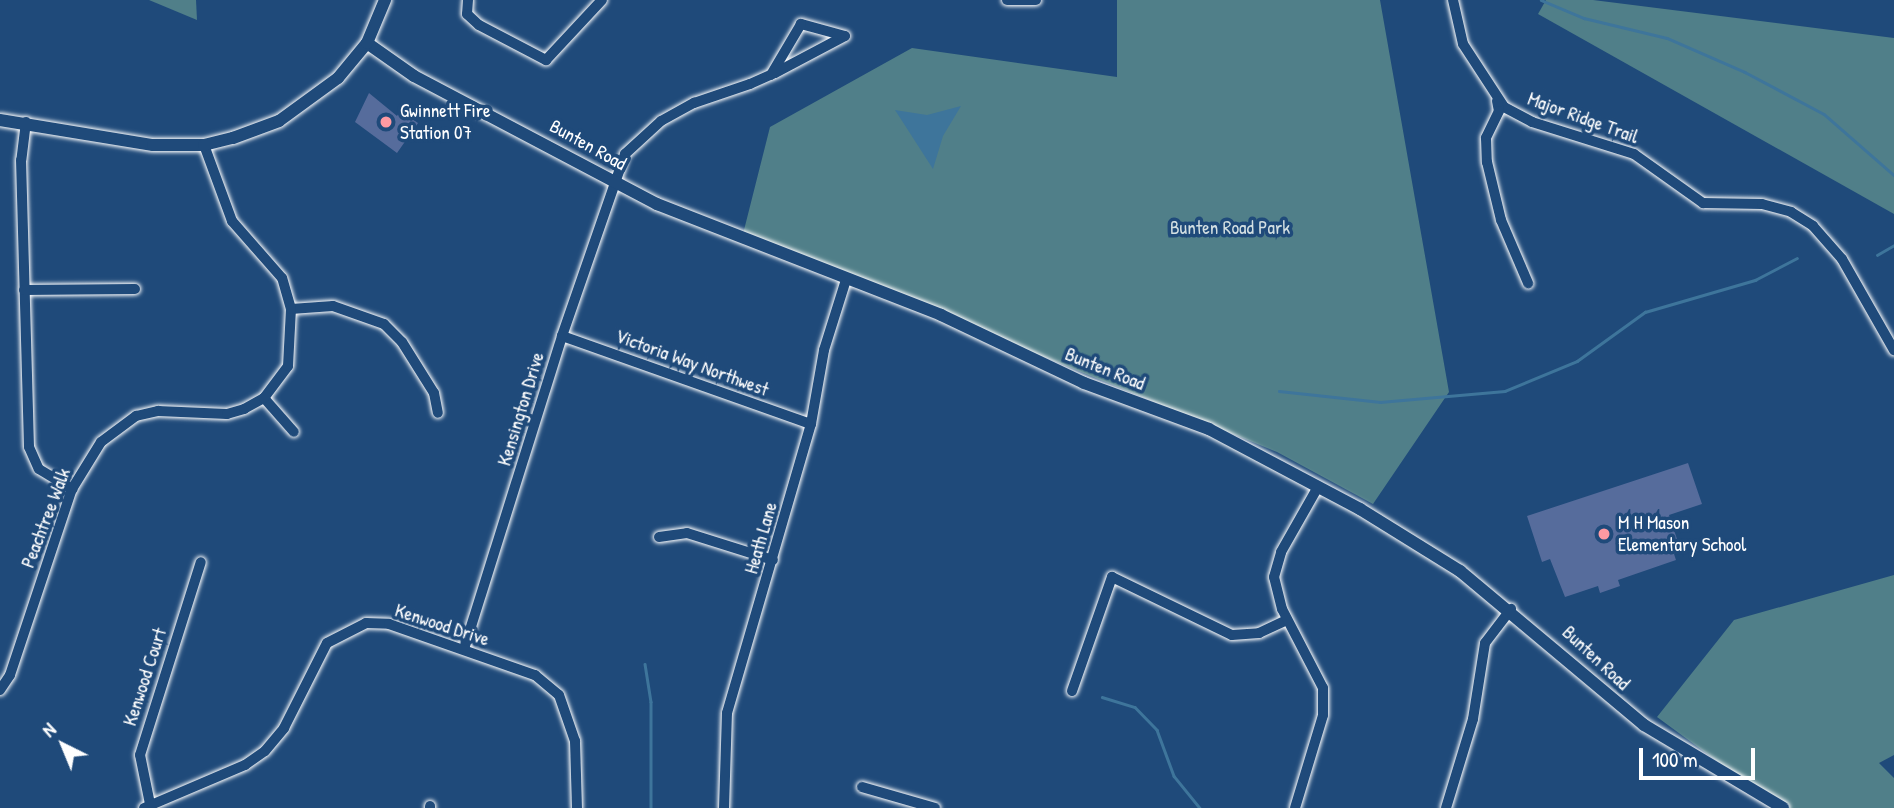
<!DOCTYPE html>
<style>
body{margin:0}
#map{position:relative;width:1894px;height:808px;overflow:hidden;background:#1f4a7a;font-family:"Patrick Hand",sans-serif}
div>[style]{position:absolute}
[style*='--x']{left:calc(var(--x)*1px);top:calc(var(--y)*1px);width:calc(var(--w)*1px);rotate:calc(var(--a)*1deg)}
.green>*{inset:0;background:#507f89}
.water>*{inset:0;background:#3e759b}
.stream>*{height:2.5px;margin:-1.25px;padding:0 1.25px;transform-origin:1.25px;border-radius:1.25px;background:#3e759b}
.building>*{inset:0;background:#566c9c}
.roads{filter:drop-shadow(0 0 2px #fff) drop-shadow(0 0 2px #fff)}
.minor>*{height:10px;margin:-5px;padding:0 5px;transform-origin:5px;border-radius:5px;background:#1f4a7a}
.tertiary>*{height:12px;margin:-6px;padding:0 6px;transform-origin:6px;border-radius:6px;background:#1f4a7a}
.secondary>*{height:12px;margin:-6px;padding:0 6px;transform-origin:6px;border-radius:6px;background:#1f4a7a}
.dots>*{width:19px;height:19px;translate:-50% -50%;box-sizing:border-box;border:4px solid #1f4a7a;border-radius:50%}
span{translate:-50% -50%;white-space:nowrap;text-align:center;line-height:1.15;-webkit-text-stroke:7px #1f4a7a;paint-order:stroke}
.poi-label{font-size:19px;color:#fff}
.left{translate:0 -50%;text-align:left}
.street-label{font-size:19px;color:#fff}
.park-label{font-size:19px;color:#d3dfe2}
.north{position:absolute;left:28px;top:710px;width:70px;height:70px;-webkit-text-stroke:5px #1f4a7a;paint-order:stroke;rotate:317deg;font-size:19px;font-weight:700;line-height:28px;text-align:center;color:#fff}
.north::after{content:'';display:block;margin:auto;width:24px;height:32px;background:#fff;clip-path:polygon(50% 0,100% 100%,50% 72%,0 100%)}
.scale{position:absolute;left:1639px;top:748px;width:116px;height:32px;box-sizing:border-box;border:4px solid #fff;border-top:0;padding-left:9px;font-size:21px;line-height:24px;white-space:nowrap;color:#fff;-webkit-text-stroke:5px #1f4a7a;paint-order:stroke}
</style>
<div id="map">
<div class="green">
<div style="clip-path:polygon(149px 0,196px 0,197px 20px)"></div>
<div style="clip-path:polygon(1117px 0,1380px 0,1449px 392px,1373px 504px,1277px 452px,743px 234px,770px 127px,912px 48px,1117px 77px)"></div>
<div style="clip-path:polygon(1546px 0,1593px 0,1894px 38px,1894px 214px,1538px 14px)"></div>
<div style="clip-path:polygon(1894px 575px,1894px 755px,1879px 763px,1894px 778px,1894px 808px,1781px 808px,1657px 717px,1734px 620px)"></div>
</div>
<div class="water">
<div style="clip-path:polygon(961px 106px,943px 136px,933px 169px,895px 110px,927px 115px)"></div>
</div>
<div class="stream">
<div style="--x:1541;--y:0;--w:47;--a:22.7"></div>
<div style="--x:1584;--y:18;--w:85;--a:13.5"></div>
<div style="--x:1667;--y:38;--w:85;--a:23.6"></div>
<div style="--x:1745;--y:72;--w:89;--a:28"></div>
<div style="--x:1824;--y:114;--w:93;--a:41.1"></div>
<div style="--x:1877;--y:255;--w:20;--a:-30"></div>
<div style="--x:1279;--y:391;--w:102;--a:6.2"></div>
<div style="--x:1380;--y:402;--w:125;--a:-5"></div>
<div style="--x:1505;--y:391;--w:78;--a:-22.6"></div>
<div style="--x:1577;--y:361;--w:84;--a:-35.8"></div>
<div style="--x:1645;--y:312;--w:115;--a:-16.2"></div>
<div style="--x:1755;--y:280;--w:47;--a:-27.6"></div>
<div style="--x:645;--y:664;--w:38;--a:81"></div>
<div style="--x:651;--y:702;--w:106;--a:90"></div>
<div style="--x:1102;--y:697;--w:34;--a:17"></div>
<div style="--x:1135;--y:707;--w:32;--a:46"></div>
<div style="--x:1157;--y:730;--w:49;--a:69.7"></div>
<div style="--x:1174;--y:776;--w:41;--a:50.9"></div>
</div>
<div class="building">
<div style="clip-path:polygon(369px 93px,397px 116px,400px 111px,418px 123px,397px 153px,355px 122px)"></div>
<div style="clip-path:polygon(1688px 463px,1702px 504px,1669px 515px,1681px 551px,1674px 554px,1676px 560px,1618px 580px,1620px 586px,1600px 593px,1598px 586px,1565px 597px,1550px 559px,1542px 562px,1527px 516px)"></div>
</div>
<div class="roads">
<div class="minor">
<div style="--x:468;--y:0;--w:14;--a:94"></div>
<div style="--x:467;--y:14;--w:16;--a:43"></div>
<div style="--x:479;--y:25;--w:76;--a:27.6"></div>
<div style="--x:546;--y:60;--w:82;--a:-47"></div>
<div style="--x:1007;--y:0;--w:29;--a:0"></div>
<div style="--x:1453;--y:0;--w:45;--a:77.2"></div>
<div style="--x:1463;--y:44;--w:75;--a:56.9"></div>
<div style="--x:1504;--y:107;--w:32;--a:28"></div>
<div style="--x:1532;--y:122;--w:107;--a:17.4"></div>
<div style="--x:1634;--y:154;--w:85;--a:35.4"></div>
<div style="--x:1703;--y:203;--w:59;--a:1"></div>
<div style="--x:1762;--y:204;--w:30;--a:15"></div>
<div style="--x:1791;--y:212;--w:26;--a:32"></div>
<div style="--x:1813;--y:226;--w:44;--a:48.7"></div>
<div style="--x:1842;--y:259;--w:105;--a:60.3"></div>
<div style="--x:1497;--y:101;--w:10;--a:79"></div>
<div style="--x:1499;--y:111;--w:30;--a:116"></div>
<div style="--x:1486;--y:138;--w:24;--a:88"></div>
<div style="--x:1487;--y:162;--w:60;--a:76.4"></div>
<div style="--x:1501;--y:220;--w:69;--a:66.8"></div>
<div style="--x:26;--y:122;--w:38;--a:97"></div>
<div style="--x:21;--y:160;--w:287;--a:88.4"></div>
<div style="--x:29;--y:447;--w:24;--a:66"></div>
<div style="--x:39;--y:469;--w:39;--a:31"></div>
<div style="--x:24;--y:290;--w:111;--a:-0.5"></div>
<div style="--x:291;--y:309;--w:42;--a:-4.1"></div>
<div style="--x:333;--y:306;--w:54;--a:19.4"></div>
<div style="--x:384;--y:324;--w:25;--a:45"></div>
<div style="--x:402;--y:342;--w:60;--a:57.9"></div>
<div style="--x:434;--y:393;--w:20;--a:79"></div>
<div style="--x:562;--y:336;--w:264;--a:19.5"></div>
<div style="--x:264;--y:398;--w:45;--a:48.6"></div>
<div style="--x:659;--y:537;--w:28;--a:-8"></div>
<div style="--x:687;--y:533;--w:90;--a:17.4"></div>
<div style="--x:464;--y:649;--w:328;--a:-72.6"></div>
<div style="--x:562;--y:336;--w:193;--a:-70.9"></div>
<div style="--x:625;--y:154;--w:49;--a:-42.5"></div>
<div style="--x:661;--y:121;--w:38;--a:-29"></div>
<div style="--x:694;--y:103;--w:59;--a:-18.7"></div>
<div style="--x:750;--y:84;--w:27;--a:-24"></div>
<div style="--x:775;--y:73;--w:79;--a:-27.9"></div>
<div style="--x:845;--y:36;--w:46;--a:-164.7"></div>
<div style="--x:801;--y:24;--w:59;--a:120.5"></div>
<div style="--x:0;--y:690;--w:18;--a:-56"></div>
<div style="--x:10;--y:675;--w:196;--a:-71.6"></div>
<div style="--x:72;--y:489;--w:55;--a:-58.3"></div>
<div style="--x:101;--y:442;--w:44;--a:-36.6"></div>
<div style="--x:136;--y:416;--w:23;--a:-13"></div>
<div style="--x:158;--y:411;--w:69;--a:2.5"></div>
<div style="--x:227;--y:414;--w:18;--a:-16"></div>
<div style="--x:244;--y:409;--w:23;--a:-29"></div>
<div style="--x:264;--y:398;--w:40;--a:-53"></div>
<div style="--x:288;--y:366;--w:57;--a:-87"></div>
<div style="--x:291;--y:309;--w:32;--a:-106"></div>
<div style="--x:282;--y:278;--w:76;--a:-131.3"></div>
<div style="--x:232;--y:221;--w:81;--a:-110.2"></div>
<div style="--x:1072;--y:691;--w:121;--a:-70.7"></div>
<div style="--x:1112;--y:577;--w:133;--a:25.8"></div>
<div style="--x:1232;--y:635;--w:27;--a:-4"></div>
<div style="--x:1259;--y:633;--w:31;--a:-25"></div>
<div style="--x:862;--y:787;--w:76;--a:16"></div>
<div style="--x:150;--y:804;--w:50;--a:-101.5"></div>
<div style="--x:140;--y:755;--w:202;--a:-72.5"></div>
<div style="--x:430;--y:806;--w:2;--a:90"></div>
<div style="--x:144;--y:808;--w:110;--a:-23.1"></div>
<div style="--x:245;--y:765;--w:24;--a:-35"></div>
<div style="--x:265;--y:751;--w:30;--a:-50"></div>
<div style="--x:284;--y:728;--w:95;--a:-63.2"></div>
<div style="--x:327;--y:643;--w:44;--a:-27.1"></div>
<div style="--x:366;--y:623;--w:23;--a:2"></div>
<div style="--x:389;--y:624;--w:155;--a:19.3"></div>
<div style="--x:535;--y:675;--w:31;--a:40"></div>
<div style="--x:559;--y:695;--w:49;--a:70.8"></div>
<div style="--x:575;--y:741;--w:67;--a:88.3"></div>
<div style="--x:724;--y:808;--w:95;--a:-88.2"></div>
<div style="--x:727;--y:713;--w:301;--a:-73.8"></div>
<div style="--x:811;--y:424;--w:75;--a:-80"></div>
<div style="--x:824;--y:350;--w:73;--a:-72.6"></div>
<div style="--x:1295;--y:808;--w:97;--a:-73.2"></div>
<div style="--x:1323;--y:715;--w:27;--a:-90"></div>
<div style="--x:1323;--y:688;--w:89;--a:-117.4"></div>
<div style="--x:1282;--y:609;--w:33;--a:-104"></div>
<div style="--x:1274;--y:577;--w:26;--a:-74"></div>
<div style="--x:1281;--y:552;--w:75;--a:-60.4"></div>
<div style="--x:1446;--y:808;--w:93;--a:-73.1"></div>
<div style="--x:1473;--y:719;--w:77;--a:-81"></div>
<div style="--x:1485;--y:643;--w:43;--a:-52.6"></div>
</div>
<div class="tertiary">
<div style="--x:367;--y:43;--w:57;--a:35.1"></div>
<div style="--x:414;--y:76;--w:275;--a:27.8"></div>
<div style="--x:657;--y:204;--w:305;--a:21.3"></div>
<div style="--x:941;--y:315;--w:158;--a:25.4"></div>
<div style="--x:1084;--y:383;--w:133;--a:20.2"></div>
<div style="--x:1209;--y:429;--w:171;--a:27.9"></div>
<div style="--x:1360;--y:509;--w:118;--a:31.8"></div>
<div style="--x:1460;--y:571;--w:240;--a:39.9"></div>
<div style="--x:1644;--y:725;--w:162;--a:30.8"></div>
</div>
<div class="secondary">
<div style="--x:0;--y:120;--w:155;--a:9.3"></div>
<div style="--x:153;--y:145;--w:51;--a:0"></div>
<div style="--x:204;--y:145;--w:30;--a:-14"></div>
<div style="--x:233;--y:138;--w:49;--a:-20.3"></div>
<div style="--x:279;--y:121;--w:73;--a:-36.1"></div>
<div style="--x:338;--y:78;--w:45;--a:-50.4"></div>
<div style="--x:367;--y:43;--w:47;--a:-67.3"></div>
</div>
</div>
<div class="dots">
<div style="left:386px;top:122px;background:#ff9aa2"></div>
<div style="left:1604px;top:534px;background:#ff9aa2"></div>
</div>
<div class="poi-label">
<span class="left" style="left:400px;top:122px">Gwinnett Fire<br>Station 07</span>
<span class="left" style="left:1618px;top:534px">M H Mason<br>Elementary School</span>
</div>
<div class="street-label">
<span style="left:1583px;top:118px;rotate:20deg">Major Ridge Trail</span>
<span style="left:588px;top:145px;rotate:29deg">Bunten Road</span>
<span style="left:692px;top:363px;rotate:20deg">Victoria Way Northwest</span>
<span style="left:1105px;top:369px;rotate:22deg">Bunten Road</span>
<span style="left:521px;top:409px;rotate:-73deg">Kensington Drive</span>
<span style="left:46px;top:518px;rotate:-69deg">Peachtree Walk</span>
<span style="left:761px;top:538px;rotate:-74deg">Heath Lane</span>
<span style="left:442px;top:625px;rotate:18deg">Kenwood Drive</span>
<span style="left:1596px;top:658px;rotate:43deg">Bunten Road</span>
<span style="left:145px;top:677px;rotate:-72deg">Kenwood Court</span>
</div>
<div class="park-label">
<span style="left:1230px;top:228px">Bunten Road Park</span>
</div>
<div class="north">N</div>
<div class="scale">100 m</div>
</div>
